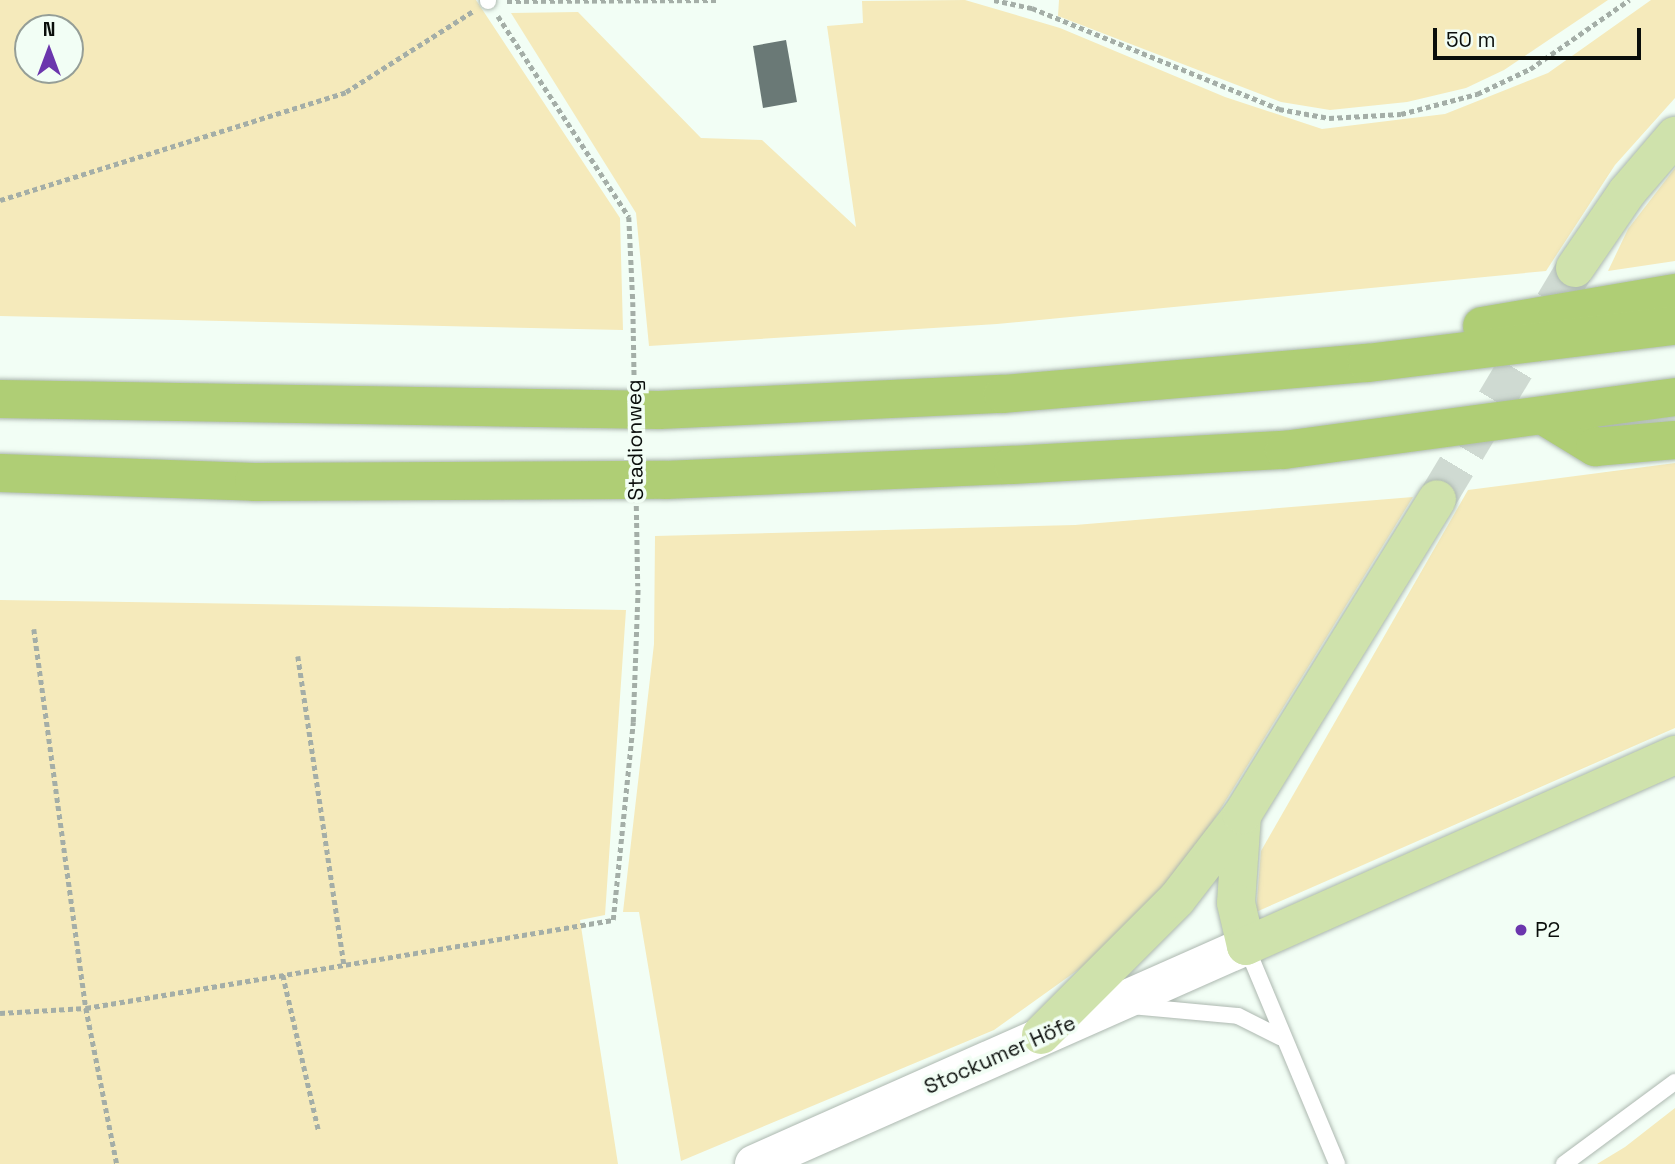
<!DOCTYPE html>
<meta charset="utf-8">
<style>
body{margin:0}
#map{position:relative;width:1675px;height:1164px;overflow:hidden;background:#f2fef5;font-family:"Space Grotesk",sans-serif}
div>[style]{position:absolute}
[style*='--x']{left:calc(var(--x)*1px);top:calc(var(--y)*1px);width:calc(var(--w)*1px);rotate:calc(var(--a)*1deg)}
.green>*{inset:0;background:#f5eabb}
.building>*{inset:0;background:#6a7976}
.primary-tunnel>*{height:38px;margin-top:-19px;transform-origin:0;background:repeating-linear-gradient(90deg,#cfdad2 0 38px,transparent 0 57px)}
.path>*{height:4.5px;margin-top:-2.25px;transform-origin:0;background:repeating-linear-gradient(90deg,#a4aea7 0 5px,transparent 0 8.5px)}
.roads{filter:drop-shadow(0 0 2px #adb8b0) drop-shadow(0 0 2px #adb8b0)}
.service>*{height:16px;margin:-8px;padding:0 8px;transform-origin:8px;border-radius:8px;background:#fff}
.tertiary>*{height:38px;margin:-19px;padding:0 19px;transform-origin:19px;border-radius:19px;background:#fff}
.primary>*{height:38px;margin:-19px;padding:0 19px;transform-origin:19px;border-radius:19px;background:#cfe2ac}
.motorway>*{height:38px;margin:-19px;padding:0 19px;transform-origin:19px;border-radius:19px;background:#afce75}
.path-bridge>*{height:4.5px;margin-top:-2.25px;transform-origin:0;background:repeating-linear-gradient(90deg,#a4aea7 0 5px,transparent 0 8.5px)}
.dots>*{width:19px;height:19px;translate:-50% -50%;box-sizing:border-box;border:4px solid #f2fef5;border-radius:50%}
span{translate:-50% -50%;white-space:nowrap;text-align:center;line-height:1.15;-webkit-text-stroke:7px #f2fef5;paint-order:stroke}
.street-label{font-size:21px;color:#0a0e0b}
.poi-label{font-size:21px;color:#0a0e0b}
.left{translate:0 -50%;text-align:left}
.north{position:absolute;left:14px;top:14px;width:70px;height:70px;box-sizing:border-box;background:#f2fef5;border:2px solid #959e97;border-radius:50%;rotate:0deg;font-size:19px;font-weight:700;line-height:28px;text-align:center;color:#0a0e0b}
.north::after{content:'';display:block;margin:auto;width:24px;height:32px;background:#6b36ad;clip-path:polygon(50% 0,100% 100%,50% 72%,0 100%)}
.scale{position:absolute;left:1433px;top:28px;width:208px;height:32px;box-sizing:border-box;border:4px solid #0a0e0b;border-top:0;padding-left:9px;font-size:21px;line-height:24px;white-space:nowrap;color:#0a0e0b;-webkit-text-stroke:5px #f2fef5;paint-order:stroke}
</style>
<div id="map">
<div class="green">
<div style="clip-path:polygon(evenodd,0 0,476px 0,620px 218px,623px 330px,0 316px,0 0,28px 28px,70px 28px,70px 70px,28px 70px,28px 28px)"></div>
<div style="clip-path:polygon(965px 0,1060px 28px,1225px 97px,1322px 129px,1445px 114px,1548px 73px,1651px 0,1675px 0,1675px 98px,1615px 165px,1546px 271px,997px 324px,649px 346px,636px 213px,511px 13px,578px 12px,701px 138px,762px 140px,856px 227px,827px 26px,863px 23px,862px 1px)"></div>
<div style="clip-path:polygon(1059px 0,1608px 0,1504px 70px,1466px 88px,1407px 102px,1330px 110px,1281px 102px,1058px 16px)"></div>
<div style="clip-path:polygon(1675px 168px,1675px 261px,1608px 271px,1628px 229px)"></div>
<div style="clip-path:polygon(1675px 463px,1675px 728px,1256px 912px,1261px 851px,1468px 490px)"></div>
<div style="clip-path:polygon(1413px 497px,1172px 888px,1110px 947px,994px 1030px,681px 1161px,639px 912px,623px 912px,654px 644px,655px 536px,1075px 525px)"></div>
<div style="clip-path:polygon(0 600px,626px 610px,605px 915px,580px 920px,618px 1164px,0 1164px)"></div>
<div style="clip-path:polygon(1675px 1108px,1675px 1164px,1597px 1164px,1625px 1147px)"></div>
</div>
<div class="building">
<div style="clip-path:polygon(786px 40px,797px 102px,763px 108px,753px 46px)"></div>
</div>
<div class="primary-tunnel">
<div style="--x:1437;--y:499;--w:269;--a:-59.1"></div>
</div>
<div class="path">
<div style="--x:994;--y:0;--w:39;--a:12"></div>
<div style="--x:1032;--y:8;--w:267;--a:22.2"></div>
<div style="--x:1279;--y:109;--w:51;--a:10.2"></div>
<div style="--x:1329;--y:118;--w:72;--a:-3.2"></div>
<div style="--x:1401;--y:114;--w:79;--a:-14.7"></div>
<div style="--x:1477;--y:94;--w:59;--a:-25.3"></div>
<div style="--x:1530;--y:69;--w:121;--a:-34.9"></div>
<div style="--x:507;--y:1;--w:212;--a:-0.3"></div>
<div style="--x:498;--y:16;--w:240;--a:56.9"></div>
<div style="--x:629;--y:217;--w:85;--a:87.3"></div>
<div style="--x:0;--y:200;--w:362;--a:-17.3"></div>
<div style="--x:346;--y:92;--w:151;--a:-32.5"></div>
<div style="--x:34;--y:629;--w:383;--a:82.2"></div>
<div style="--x:86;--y:1008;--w:159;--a:78.8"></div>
<div style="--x:298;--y:656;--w:312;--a:81.5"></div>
<div style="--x:283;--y:975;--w:161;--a:77.1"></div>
<div style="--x:0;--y:1013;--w:86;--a:-3.3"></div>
<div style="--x:86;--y:1008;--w:534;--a:-9.48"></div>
<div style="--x:613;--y:920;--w:199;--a:-84.2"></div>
<div style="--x:633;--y:722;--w:136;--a:-87.9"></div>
</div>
<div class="roads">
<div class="service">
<div style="--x:488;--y:0;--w:1;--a:90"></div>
<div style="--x:1246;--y:946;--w:236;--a:67.3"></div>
<div style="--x:1131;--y:1006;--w:107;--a:5.3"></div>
<div style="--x:1238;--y:1016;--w:47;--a:26.6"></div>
<div style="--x:1564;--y:1164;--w:138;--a:-36.5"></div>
</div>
<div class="tertiary">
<div style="--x:754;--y:1164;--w:538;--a:-23.9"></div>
</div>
<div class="primary">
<div style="--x:1575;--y:268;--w:92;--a:-55.6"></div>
<div style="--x:1627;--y:192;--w:74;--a:-49.4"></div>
<div style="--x:1242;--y:815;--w:88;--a:93.9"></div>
<div style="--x:1236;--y:903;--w:44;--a:76.9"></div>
<div style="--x:1246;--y:946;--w:470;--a:-24"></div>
<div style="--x:1041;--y:1035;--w:192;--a:-45"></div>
<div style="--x:1177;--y:899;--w:106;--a:-52.3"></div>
<div style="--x:1242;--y:815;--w:371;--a:-58.3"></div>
</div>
<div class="motorway">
<div style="--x:1482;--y:326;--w:196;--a:-9.7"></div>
<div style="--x:0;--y:399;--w:659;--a:0.96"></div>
<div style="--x:659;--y:410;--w:344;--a:-2.7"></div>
<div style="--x:1003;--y:394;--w:365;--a:-4.9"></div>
<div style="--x:1367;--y:363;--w:310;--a:-6.9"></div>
<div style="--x:1544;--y:416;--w:60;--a:31.3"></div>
<div style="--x:1595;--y:447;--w:80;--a:-5"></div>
<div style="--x:0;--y:473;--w:254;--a:2"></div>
<div style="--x:254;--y:482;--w:411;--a:-0.3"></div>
<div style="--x:665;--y:480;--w:348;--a:-2.5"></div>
<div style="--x:1013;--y:465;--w:271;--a:-3.2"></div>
<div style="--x:1284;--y:450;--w:395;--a:-7.7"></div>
</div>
</div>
<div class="path-bridge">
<div style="--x:633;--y:302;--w:284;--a:89"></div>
</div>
<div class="dots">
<div style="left:1521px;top:930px;background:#6b36ad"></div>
</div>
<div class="street-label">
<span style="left:635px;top:440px;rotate:-91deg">Stadionweg</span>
<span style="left:1000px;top:1055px;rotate:-24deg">Stockumer Höfe</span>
</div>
<div class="poi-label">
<span class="left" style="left:1535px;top:930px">P2</span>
</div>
<div class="north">N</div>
<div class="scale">50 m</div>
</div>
